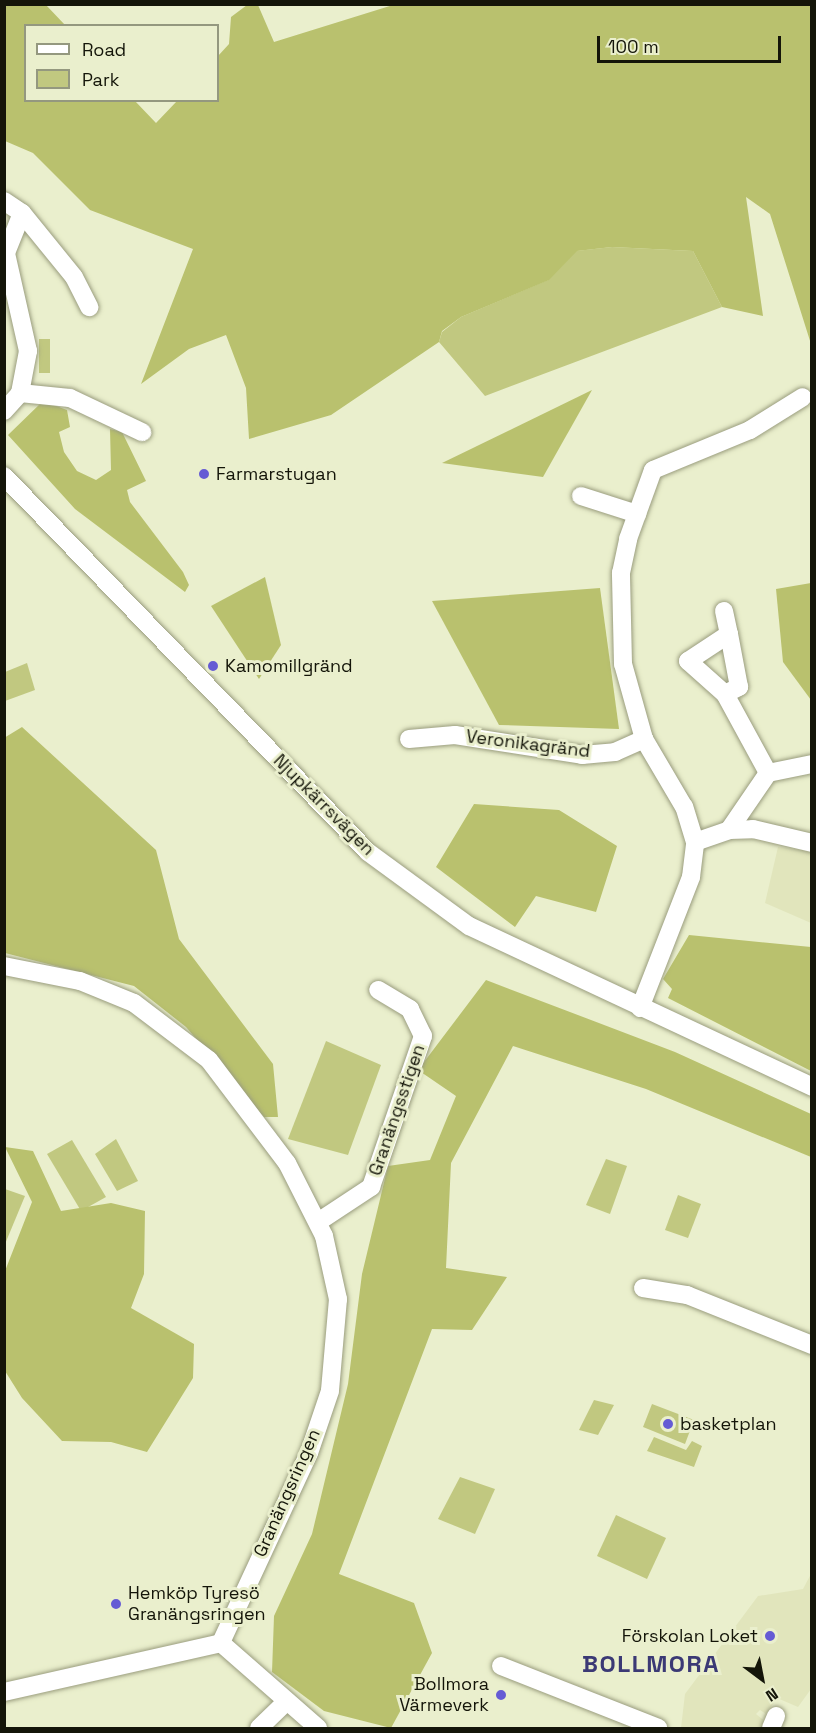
<!DOCTYPE html>
<meta charset="utf-8">
<style>
body{margin:0}
#map{position:relative;width:816px;height:1733px;overflow:hidden;background:#eaefcd;font-family:"Space Grotesk",sans-serif}
div>[style]{position:absolute}
[style*='--x']{left:calc(var(--x)*1px);top:calc(var(--y)*1px);width:calc(var(--w)*1px);rotate:calc(var(--a)*1deg)}
.built>*{inset:0;background:#e1e5bc}
.green>*{inset:0;background:#c1c880}
.forest>*{inset:0;background:#b9c16e}
.roads{filter:drop-shadow(0 0 2px #9a9d7e) drop-shadow(0 0 2px #9a9d7e)}
.minor>*{height:18px;margin:-9px;padding:0 9px;transform-origin:9px;border-radius:9px;background:#fff}
.dots>*{width:16px;height:16px;translate:-50% -50%;box-sizing:border-box;border:3px solid #eaefcd;border-radius:50%}
span{translate:-50% -50%;white-space:nowrap;text-align:center;line-height:1.15;-webkit-text-stroke:6px #eaefcd;paint-order:stroke}
.poi-label{font-size:18px;color:#141509}
.left{translate:0 -50%;text-align:left}
.right{translate:-100% -50%;text-align:right}
.street-label{font-size:18px;color:#141509}
.district-label{font-size:24px;color:#3b3975;font-weight:700;letter-spacing:1.5px}
.frame{position:absolute;inset:0;border:6px solid #141509;pointer-events:none}
.legend{position:absolute;left:24px;top:24px;width:195px;height:78px;box-sizing:border-box;background:#eaefcd;border:2px solid #94987f;margin:0;padding:8px 10px;list-style:none;font-size:18px;color:#141509}
.legend li{display:flex;align-items:center;gap:12px;height:30px}
.legend b{width:30px;border:2px solid #94987f}
.north{position:absolute;left:732px;top:1649px;width:60px;height:60px;-webkit-text-stroke:4px #eaefcd;paint-order:stroke;rotate:148deg;font-size:16px;font-weight:700;line-height:24px;text-align:center;color:#141509}
.north::after{content:'';display:block;margin:auto;width:21px;height:27px;background:#141509;clip-path:polygon(50% 0,100% 100%,50% 72%,0 100%)}
.scale{position:absolute;left:597px;top:36px;width:184px;height:27px;box-sizing:border-box;border:3px solid #141509;border-top:0;padding-left:8px;font-size:18px;line-height:21px;white-space:nowrap;color:#141509;-webkit-text-stroke:4px #eaefcd;paint-order:stroke}
</style>
<div id="map">
<div class="built">
<div style="clip-path:polygon(778px 847px,811px 851px,811px 923px,765px 903px)"></div>
<div style="clip-path:polygon(811px 1574px,811px 1689px,798px 1707px,777px 1698px,766px 1714px,760px 1710px,756px 1714px,766px 1722px,761px 1728px,681px 1728px,685px 1694px,758px 1596px,803px 1589px)"></div>
</div>
<div class="green">
<div style="clip-path:polygon(612px 247px,693px 251px,722px 307px,485px 396px,439px 342px,442px 332px,461px 317px,548px 280px,576px 251px)"></div>
<div style="clip-path:polygon(39px 339px,50px 339px,50px 373px,39px 373px)"></div>
<div style="clip-path:polygon(27px 663px,35px 690px,5px 701px,5px 672px)"></div>
<div style="clip-path:polygon(326px 1041px,381px 1065px,348px 1155px,288px 1139px)"></div>
<div style="clip-path:polygon(116px 1139px,138px 1181px,117px 1191px,95px 1154px)"></div>
<div style="clip-path:polygon(72px 1140px,106px 1197px,81px 1211px,47px 1154px)"></div>
<div style="clip-path:polygon(606px 1159px,627px 1166px,610px 1214px,586px 1205px)"></div>
<div style="clip-path:polygon(5px 1189px,25px 1196px,5px 1244px,4px 1189px)"></div>
<div style="clip-path:polygon(678px 1195px,701px 1204px,688px 1238px,665px 1230px)"></div>
<div style="clip-path:polygon(594px 1400px,614px 1405px,598px 1435px,579px 1430px)"></div>
<div style="clip-path:polygon(652px 1404px,694px 1420px,685px 1444px,643px 1427px)"></div>
<div style="clip-path:polygon(654px 1437px,686px 1450px,692px 1441px,702px 1446px,694px 1467px,647px 1451px)"></div>
<div style="clip-path:polygon(460px 1477px,495px 1489px,475px 1534px,438px 1519px)"></div>
<div style="clip-path:polygon(616px 1515px,666px 1538px,647px 1579px,597px 1556px)"></div>
</div>
<div class="forest">
<div style="clip-path:polygon(5px 4px,46px 5px,65px 25px,26px 26px,26px 100px,135px 101px,156px 123px,177px 101px,218px 100px,218px 56px,229px 44px,231px 17px,247px 5px,258px 5px,274px 42px,393px 5px,811px 5px,811px 344px,770px 214px,746px 197px,763px 316px,722px 307px,693px 251px,612px 247px,577px 251px,549px 280px,461px 317px,442px 331px,439px 342px,331px 415px,249px 439px,246px 388px,226px 335px,189px 349px,141px 384px,193px 249px,90px 210px,33px 153px,5px 141px)"></div>
<div style="clip-path:polygon(592px 390px,543px 477px,442px 463px)"></div>
<div style="clip-path:polygon(43px 401px,67px 410px,70px 427px,59px 432px,64px 452px,77px 471px,96px 480px,111px 470px,110px 429px,122px 432px,146px 481px,127px 490px,130px 502px,183px 572px,189px 585px,185px 592px,75px 509px,8px 435px)"></div>
<div style="clip-path:polygon(265px 577px,281px 645px,259px 679px,211px 606px)"></div>
<div style="clip-path:polygon(811px 583px,812px 583px,811px 700px,783px 662px,776px 589px)"></div>
<div style="clip-path:polygon(600px 588px,619px 729px,499px 725px,432px 601px)"></div>
<div style="clip-path:polygon(22px 727px,156px 850px,179px 939px,273px 1064px,278px 1117px,264px 1117px,186px 1027px,134px 986px,5px 953px,4px 738px)"></div>
<div style="clip-path:polygon(474px 804px,559px 810px,617px 846px,596px 912px,536px 896px,515px 927px,436px 867px)"></div>
<div style="clip-path:polygon(689px 935px,811px 947px,811px 1071px,668px 998px,672px 989px,663px 979px)"></div>
<div style="clip-path:polygon(486px 980px,675px 1052px,811px 1114px,811px 1157px,646px 1089px,513px 1046px,451px 1163px,446px 1268px,507px 1277px,472px 1330px,432px 1329px,339px 1574px,414px 1603px,432px 1653px,391px 1728px,324px 1711px,272px 1672px,274px 1616px,312px 1534px,348px 1384px,362px 1274px,388px 1166px,430px 1160px,456px 1096px,418px 1070px)"></div>
<div style="clip-path:polygon(5px 1147px,33px 1151px,61px 1211px,111px 1203px,145px 1211px,144px 1274px,131px 1308px,194px 1344px,193px 1378px,147px 1452px,111px 1442px,62px 1441px,22px 1398px,5px 1371px,5px 1271px,32px 1202px)"></div>
</div>
<div class="roads">
<div class="minor">
<div style="--x:4;--y:201;--w:22;--a:34"></div>
<div style="--x:22;--y:213;--w:82;--a:50.9"></div>
<div style="--x:74;--y:277;--w:34;--a:63"></div>
<div style="--x:20;--y:393;--w:43;--a:-79.2"></div>
<div style="--x:28;--y:351;--w:100;--a:-102.7"></div>
<div style="--x:6;--y:253;--w:43;--a:-68.2"></div>
<div style="--x:4;--y:411;--w:24;--a:-48"></div>
<div style="--x:20;--y:393;--w:50;--a:5.7"></div>
<div style="--x:70;--y:398;--w:80;--a:25.3"></div>
<div style="--x:4;--y:476;--w:523;--a:45.93"></div>
<div style="--x:368;--y:852;--w:125;--a:36.2"></div>
<div style="--x:469;--y:926;--w:379;--a:25.1"></div>
<div style="--x:581;--y:496;--w:59;--a:17.8"></div>
<div style="--x:724;--y:611;--w:24;--a:78"></div>
<div style="--x:725;--y:694;--w:16;--a:-27"></div>
<div style="--x:739;--y:687;--w:54;--a:-100.7"></div>
<div style="--x:729;--y:634;--w:49;--a:146.6"></div>
<div style="--x:688;--y:661;--w:50;--a:41.7"></div>
<div style="--x:725;--y:694;--w:90;--a:61.4"></div>
<div style="--x:409;--y:739;--w:46;--a:-5"></div>
<div style="--x:455;--y:735;--w:129;--a:8.9"></div>
<div style="--x:582;--y:755;--w:33;--a:-5"></div>
<div style="--x:615;--y:752;--w:32;--a:-24"></div>
<div style="--x:729;--y:830;--w:69;--a:-55.6"></div>
<div style="--x:768;--y:773;--w:45;--a:-11.6"></div>
<div style="--x:695;--y:842;--w:36;--a:-19"></div>
<div style="--x:729;--y:830;--w:24;--a:-2"></div>
<div style="--x:753;--y:829;--w:61;--a:13.3"></div>
<div style="--x:4;--y:966;--w:77;--a:11.2"></div>
<div style="--x:80;--y:981;--w:58;--a:22.2"></div>
<div style="--x:134;--y:1003;--w:94;--a:37.2"></div>
<div style="--x:209;--y:1060;--w:129;--a:52.9"></div>
<div style="--x:287;--y:1163;--w:82;--a:63.1"></div>
<div style="--x:324;--y:1236;--w:65;--a:77.5"></div>
<div style="--x:338;--y:1299;--w:92;--a:95"></div>
<div style="--x:330;--y:1391;--w:65;--a:108.7"></div>
<div style="--x:309;--y:1453;--w:209;--a:114.9"></div>
<div style="--x:640;--y:1008;--w:141;--a:-68.7"></div>
<div style="--x:691;--y:877;--w:35;--a:-83"></div>
<div style="--x:695;--y:842;--w:37;--a:-107"></div>
<div style="--x:684;--y:807;--w:79;--a:-120.5"></div>
<div style="--x:644;--y:739;--w:78;--a:-105.6"></div>
<div style="--x:623;--y:664;--w:91;--a:-91.3"></div>
<div style="--x:621;--y:573;--w:35;--a:-78"></div>
<div style="--x:628;--y:539;--w:73;--a:-70.1"></div>
<div style="--x:653;--y:470;--w:105;--a:-22.4"></div>
<div style="--x:750;--y:430;--w:62;--a:-31.9"></div>
<div style="--x:318;--y:1222;--w:64;--a:-33.4"></div>
<div style="--x:371;--y:1187;--w:160;--a:-71"></div>
<div style="--x:423;--y:1036;--w:30;--a:-116"></div>
<div style="--x:410;--y:1009;--w:37;--a:-149"></div>
<div style="--x:643;--y:1288;--w:45;--a:9"></div>
<div style="--x:687;--y:1295;--w:135;--a:21.8"></div>
<div style="--x:221;--y:1643;--w:129;--a:41.2"></div>
<div style="--x:501;--y:1666;--w:169;--a:21.5"></div>
<div style="--x:4;--y:1692;--w:222;--a:-12.7"></div>
<div style="--x:259;--y:1728;--w:35;--a:-44"></div>
<div style="--x:771;--y:1728;--w:13;--a:-67"></div>
</div>
</div>
<div class="dots">
<div style="left:204px;top:474px;background:#655bd4"></div>
<div style="left:213px;top:666px;background:#655bd4"></div>
<div style="left:668px;top:1424px;background:#655bd4"></div>
<div style="left:116px;top:1604px;background:#655bd4"></div>
<div style="left:770px;top:1636px;background:#655bd4"></div>
<div style="left:501px;top:1695px;background:#655bd4"></div>
</div>
<div class="poi-label">
<span class="left" style="left:216px;top:474px">Farmarstugan</span>
<span class="left" style="left:225px;top:666px">Kamomillgränd</span>
<span class="left" style="left:680px;top:1424px">basketplan</span>
<span class="left" style="left:128px;top:1604px">Hemköp Tyresö<br>Granängsringen</span>
<span class="right" style="left:758px;top:1636px">Förskolan Loket</span>
<span class="right" style="left:489px;top:1695px">Bollmora<br>Värmeverk</span>
</div>
<div class="street-label">
<span style="left:528px;top:744px;rotate:7deg">Veronikagränd</span>
<span style="left:324px;top:805px;rotate:45deg">Njupkärrsvägen</span>
<span style="left:397px;top:1110px;rotate:-71deg">Granängsstigen</span>
<span style="left:287px;top:1493px;rotate:-66deg">Granängsringen</span>
</div>
<div class="district-label">
<span style="left:651px;top:1664px">BOLLMORA</span>
</div>
<div class="frame"></div>
<ul class="legend">
<li><b style="height:8px;background:#fff"></b>Road</li>
<li><b style="height:16px;background:#c1c880"></b>Park</li>
</ul>
<div class="north">N</div>
<div class="scale">100 m</div>
</div>
